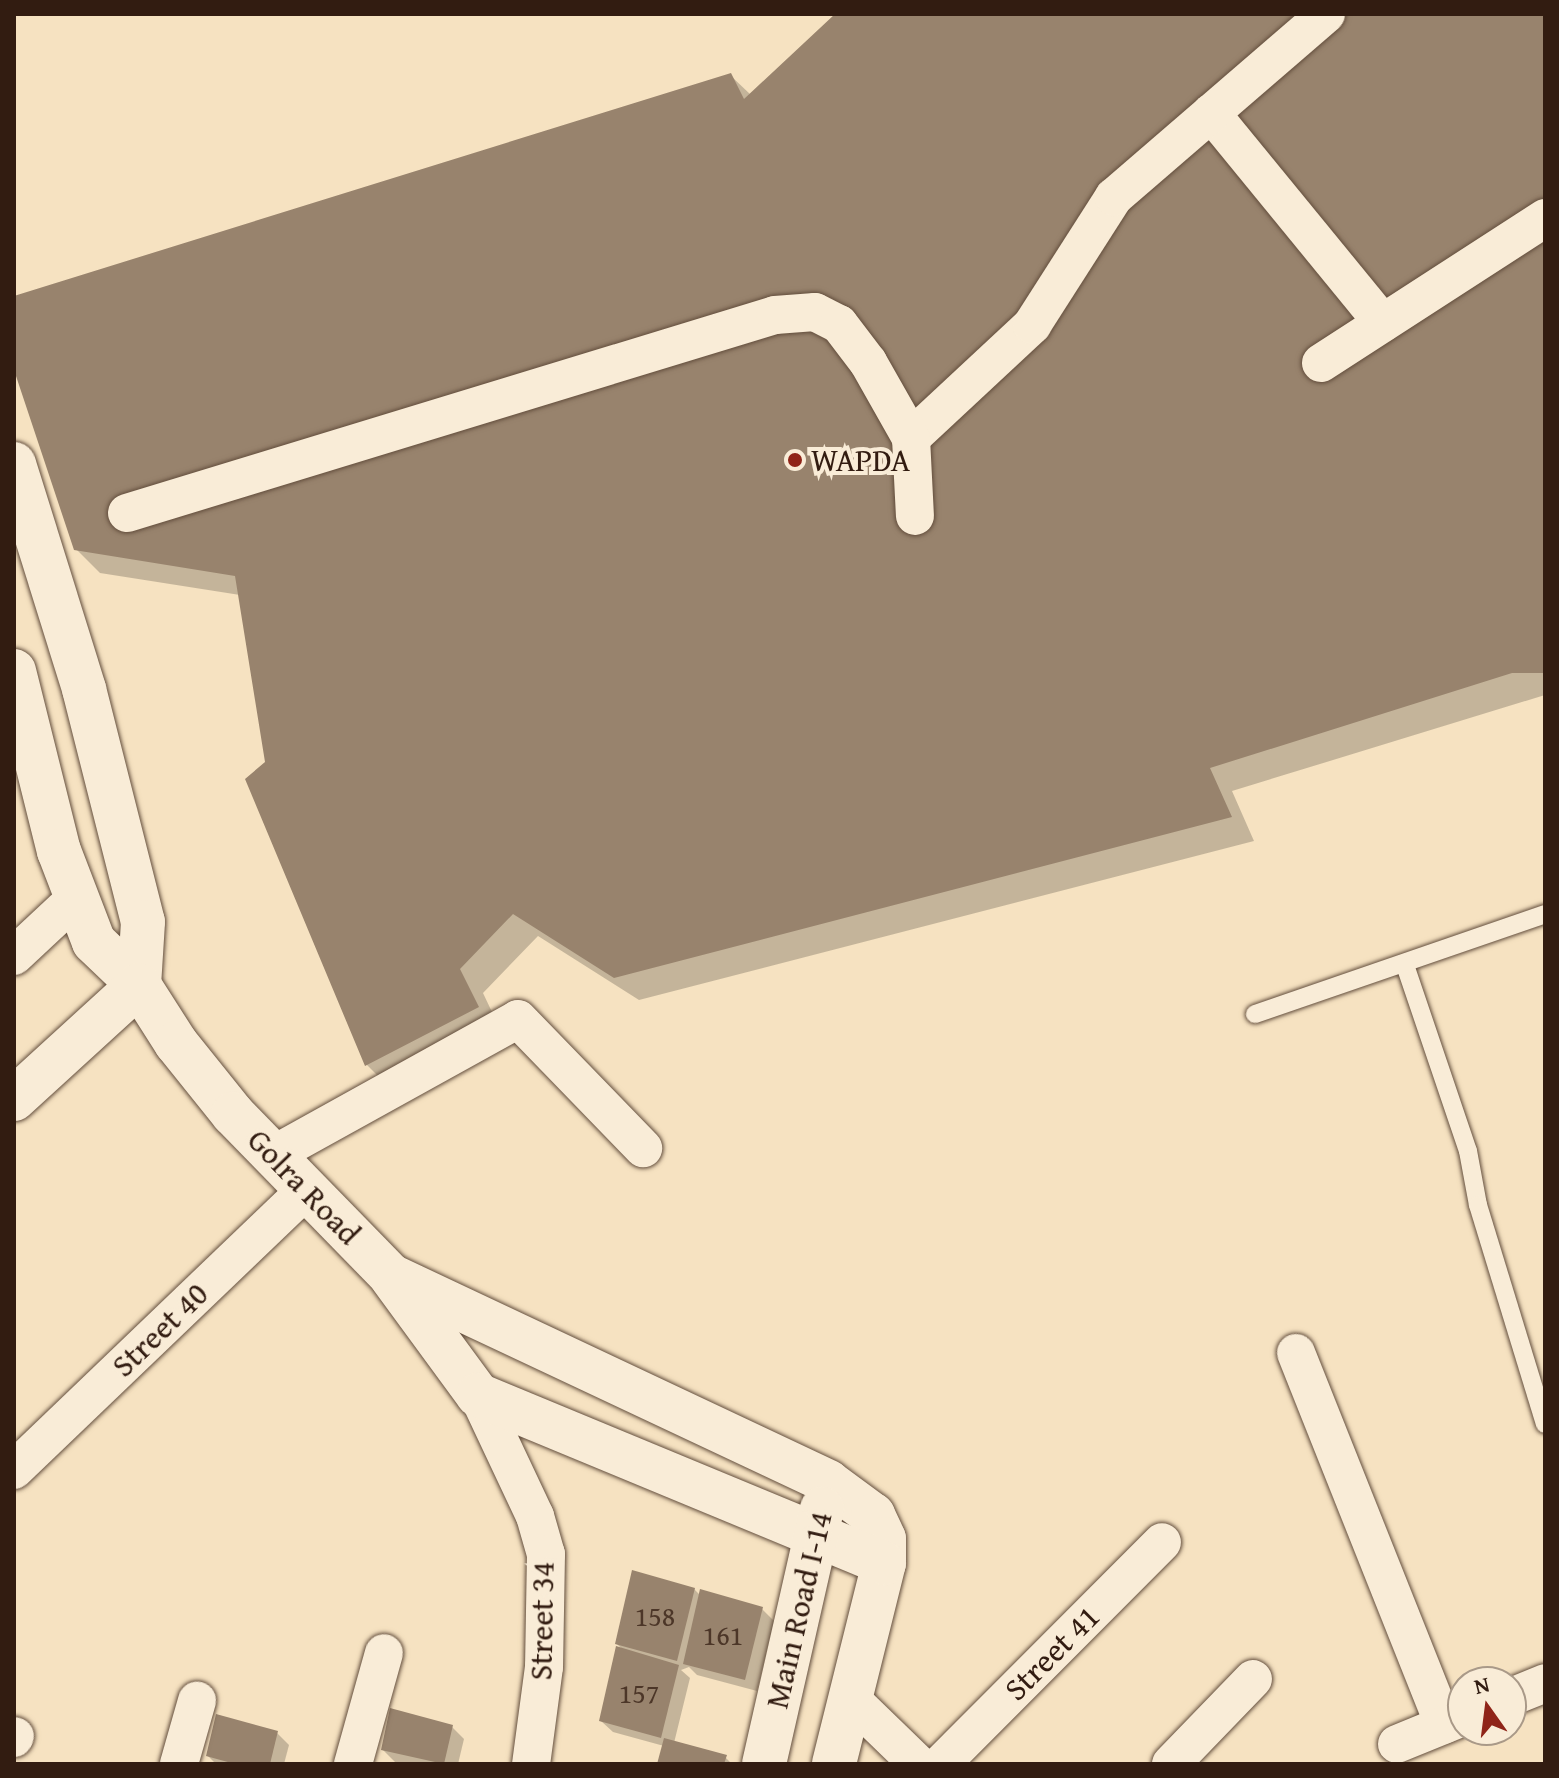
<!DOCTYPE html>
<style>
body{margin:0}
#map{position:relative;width:1559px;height:1778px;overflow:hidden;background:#f6e2c1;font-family:"Gentium Book Plus",serif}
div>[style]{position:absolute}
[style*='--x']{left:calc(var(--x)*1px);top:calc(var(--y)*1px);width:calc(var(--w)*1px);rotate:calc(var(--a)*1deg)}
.shadow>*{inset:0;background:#0003}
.building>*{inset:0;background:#98836d}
.roads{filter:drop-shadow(0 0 2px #634e3d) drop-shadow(0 0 2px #634e3d)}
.lane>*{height:18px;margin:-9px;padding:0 9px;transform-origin:9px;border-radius:9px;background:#f9ecd7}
.street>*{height:38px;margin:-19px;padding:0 19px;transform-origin:19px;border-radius:19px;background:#f9ecd7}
.secondary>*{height:44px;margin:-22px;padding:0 22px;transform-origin:22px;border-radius:22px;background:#f9ecd7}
.dots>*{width:22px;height:22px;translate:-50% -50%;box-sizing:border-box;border:4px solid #f9ecd7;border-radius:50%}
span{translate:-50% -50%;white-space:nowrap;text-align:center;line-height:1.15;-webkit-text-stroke:8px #f9ecd7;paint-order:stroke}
.number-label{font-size:28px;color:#4c3628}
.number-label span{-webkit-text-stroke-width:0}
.poi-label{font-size:32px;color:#321c11}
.left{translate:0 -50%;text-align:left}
.street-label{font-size:32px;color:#321c11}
.frame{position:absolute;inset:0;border:16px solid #321c11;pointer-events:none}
.north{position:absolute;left:1447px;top:1666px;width:80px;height:80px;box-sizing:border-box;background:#f9ecd7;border:2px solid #a99988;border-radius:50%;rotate:346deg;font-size:22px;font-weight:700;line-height:32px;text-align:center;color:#321c11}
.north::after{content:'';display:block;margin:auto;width:28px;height:36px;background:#8f2418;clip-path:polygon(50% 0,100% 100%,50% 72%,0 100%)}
</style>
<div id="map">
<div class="shadow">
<div style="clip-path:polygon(838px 14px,1545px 14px,1545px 695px,1232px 791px,1254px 841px,639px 1000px,538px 936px,483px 993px,501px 1031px,390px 1088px,367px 1065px,267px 763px,240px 595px,100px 573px,76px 549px,14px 363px,14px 298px,731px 76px,751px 95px)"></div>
<div style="clip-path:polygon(694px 1589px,701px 1596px,762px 1609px,774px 1621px,757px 1691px,697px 1675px,689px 1667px,681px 1670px,690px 1678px,674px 1743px,725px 1757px,732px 1764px,660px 1764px,664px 1746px,613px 1732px,601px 1721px,624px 1651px,617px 1644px)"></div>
<div style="clip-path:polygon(452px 1727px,464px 1739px,458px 1764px,397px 1764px,383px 1750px)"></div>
<div style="clip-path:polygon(277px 1733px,289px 1745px,284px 1764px,216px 1764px,208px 1756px)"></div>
</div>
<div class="building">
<div style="clip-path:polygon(835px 14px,1545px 14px,1545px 673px,1512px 673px,1210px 768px,1232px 817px,614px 978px,513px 914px,460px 969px,479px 1007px,365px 1066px,245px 779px,265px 762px,235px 576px,74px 550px,14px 370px,14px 296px,731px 73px,744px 99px)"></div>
<div style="clip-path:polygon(632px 1570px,695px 1588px,677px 1661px,615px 1644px)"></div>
<div style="clip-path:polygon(700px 1589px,763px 1607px,745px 1680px,683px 1664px)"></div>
<div style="clip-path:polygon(616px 1646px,679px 1665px,661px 1738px,599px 1721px)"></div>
<div style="clip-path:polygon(390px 1708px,453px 1725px,444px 1764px,381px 1750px)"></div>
<div style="clip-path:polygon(216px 1714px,278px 1731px,270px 1764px,235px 1764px,206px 1756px)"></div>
<div style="clip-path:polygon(664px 1738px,727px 1755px,724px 1764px,657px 1764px)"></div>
</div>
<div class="roads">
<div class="lane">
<div style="--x:1405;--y:965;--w:196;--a:71.3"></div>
<div style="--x:1468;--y:1151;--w:55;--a:79.5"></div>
<div style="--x:1478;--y:1205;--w:229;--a:73"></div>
<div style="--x:1255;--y:1014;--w:307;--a:-19"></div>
</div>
<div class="street">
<div style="--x:1211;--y:113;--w:271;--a:50.7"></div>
<div style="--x:1321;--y:363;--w:267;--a:-32.9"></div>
<div style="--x:911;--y:438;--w:166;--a:-43"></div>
<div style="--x:1032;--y:325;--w:152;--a:-57.4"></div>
<div style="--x:1114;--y:197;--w:280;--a:-40.8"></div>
<div style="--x:127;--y:513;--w:678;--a:-16.99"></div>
<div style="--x:775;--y:315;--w:40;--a:-4.3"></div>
<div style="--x:815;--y:312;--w:27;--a:27"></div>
<div style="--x:839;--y:324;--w:48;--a:52.7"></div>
<div style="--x:868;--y:362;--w:87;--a:60.5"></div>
<div style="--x:911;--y:438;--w:78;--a:87.1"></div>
<div style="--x:14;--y:956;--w:83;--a:-43.1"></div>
<div style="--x:271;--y:1156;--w:282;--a:-29"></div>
<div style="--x:518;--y:1019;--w:180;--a:45.9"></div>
<div style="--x:1296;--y:1353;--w:400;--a:68.3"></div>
<div style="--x:478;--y:1395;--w:134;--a:64.8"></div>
<div style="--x:535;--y:1516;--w:40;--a:74"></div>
<div style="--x:546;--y:1554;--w:113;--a:91"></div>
<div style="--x:544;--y:1667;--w:98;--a:97.6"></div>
<div style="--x:14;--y:1470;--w:403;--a:-43.8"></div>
<div style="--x:1511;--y:1697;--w:37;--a:-22"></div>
<div style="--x:850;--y:1698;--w:95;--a:44.1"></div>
<div style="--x:14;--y:1738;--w:2;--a:-63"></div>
<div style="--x:1397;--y:1744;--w:71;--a:-22.2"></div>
<div style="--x:179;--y:1764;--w:66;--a:-74.1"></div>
<div style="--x:353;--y:1764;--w:115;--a:-74.4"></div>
<div style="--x:941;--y:1764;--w:313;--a:-45.1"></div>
<div style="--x:1171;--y:1764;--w:118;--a:-46"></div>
</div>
<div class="secondary">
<div style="--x:14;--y:464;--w:236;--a:72.7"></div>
<div style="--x:84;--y:689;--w:240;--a:75.8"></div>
<div style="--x:143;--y:922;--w:63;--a:93.6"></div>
<div style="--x:14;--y:671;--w:186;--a:76"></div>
<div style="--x:59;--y:851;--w:97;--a:69"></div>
<div style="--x:94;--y:942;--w:62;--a:43.7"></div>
<div style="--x:139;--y:985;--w:69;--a:57.5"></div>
<div style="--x:176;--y:1043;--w:91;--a:51.2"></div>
<div style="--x:233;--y:1114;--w:226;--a:45.7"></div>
<div style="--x:391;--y:1276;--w:483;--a:25.2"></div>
<div style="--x:828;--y:1482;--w:56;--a:36.3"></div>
<div style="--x:873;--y:1515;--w:26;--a:65"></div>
<div style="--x:884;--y:1539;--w:24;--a:90"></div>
<div style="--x:884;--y:1563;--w:207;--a:104"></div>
<div style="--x:14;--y:1099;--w:169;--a:-42.4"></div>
<div style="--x:392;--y:1278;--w:145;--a:53.7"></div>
<div style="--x:478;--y:1395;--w:439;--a:22.5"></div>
<div style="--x:764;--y:1764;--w:262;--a:-77.2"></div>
</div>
</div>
<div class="dots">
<div style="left:795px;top:460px;background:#8f2418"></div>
</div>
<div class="number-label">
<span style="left:655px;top:1616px">158</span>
<span style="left:723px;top:1635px">161</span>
<span style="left:639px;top:1693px">157</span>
</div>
<div class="poi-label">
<span class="left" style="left:811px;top:460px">WAPDA</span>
</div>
<div class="street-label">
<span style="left:304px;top:1187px;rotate:46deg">Golra Road</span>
<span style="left:160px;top:1330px;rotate:-44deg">Street 40</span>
<span style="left:799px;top:1610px;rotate:-77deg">Main Road I-14</span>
<span style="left:542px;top:1621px;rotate:-89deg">Street 34</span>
<span style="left:1052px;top:1653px;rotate:-45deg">Street 41</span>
</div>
<div class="frame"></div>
<div class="north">N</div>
</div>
